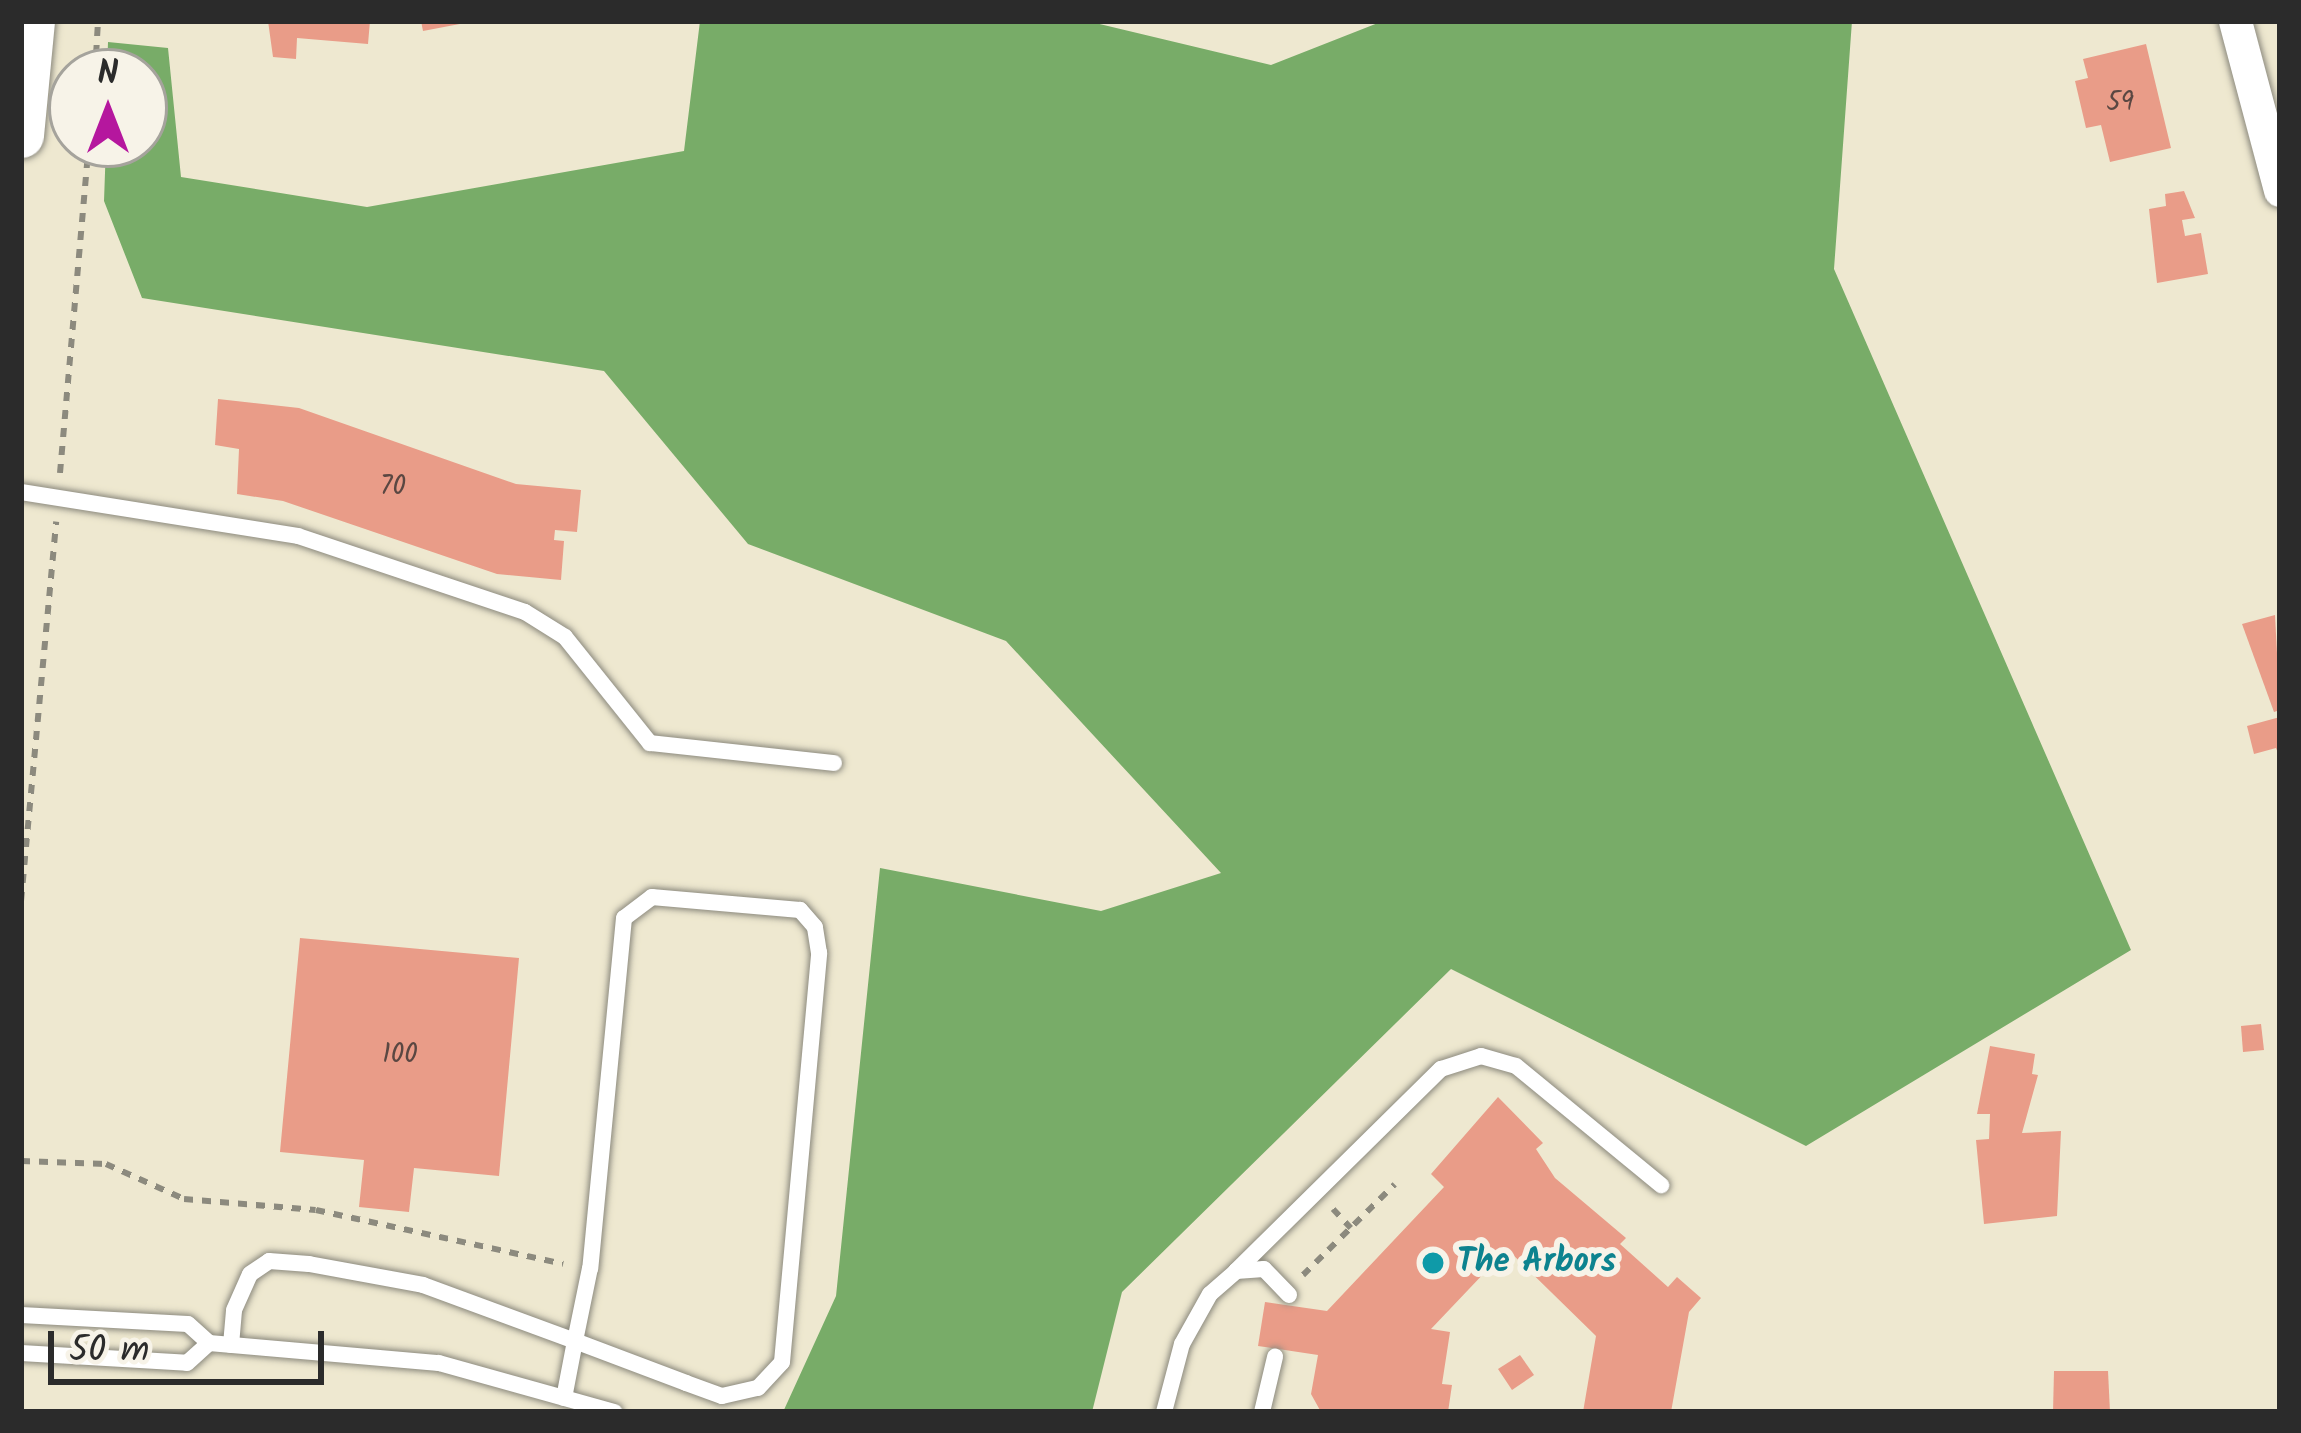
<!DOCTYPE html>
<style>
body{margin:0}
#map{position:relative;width:2301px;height:1433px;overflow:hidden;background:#eee8d0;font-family:Kalam,sans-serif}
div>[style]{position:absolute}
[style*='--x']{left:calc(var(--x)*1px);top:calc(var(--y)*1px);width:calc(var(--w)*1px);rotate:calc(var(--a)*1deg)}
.forest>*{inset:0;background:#78ac68}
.building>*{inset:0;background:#e99c88}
.path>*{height:6px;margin-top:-3px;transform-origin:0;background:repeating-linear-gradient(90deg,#8c8a7e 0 9px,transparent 0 18px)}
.roads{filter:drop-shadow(0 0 3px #8c8a7e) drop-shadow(0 0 3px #8c8a7e)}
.lane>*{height:16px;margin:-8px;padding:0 8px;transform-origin:8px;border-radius:8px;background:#fff}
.street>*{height:33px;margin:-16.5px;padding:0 16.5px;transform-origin:16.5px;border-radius:16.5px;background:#fff}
.secondary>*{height:45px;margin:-22.5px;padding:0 22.5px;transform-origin:22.5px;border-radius:22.5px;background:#fff}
.dots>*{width:33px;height:33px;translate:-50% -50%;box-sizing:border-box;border:6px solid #f7f3e8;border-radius:50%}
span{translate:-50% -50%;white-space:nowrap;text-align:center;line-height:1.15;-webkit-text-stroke:12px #f7f3e8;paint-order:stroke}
.number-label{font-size:27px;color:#5a4742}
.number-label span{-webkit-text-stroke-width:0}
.culture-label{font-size:33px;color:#0d838f;font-weight:700}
.left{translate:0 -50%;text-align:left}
.frame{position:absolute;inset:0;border:24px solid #2b2b2b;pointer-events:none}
.north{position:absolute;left:48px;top:48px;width:120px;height:120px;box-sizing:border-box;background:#f7f3e8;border:3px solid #a5a39c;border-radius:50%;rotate:0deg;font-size:33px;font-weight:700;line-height:48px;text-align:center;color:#2b2b2b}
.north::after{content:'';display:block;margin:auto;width:42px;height:54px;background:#b5179e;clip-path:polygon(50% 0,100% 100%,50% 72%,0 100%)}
.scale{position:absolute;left:48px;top:1331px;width:276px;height:54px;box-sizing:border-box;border:6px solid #2b2b2b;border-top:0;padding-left:15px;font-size:36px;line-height:42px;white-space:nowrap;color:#2b2b2b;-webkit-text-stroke:9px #f7f3e8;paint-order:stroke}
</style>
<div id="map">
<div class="forest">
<div style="clip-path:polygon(700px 21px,1087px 21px,1271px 65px,1383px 21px,1852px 21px,1834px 269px,2131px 950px,1806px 1146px,1451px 969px,1122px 1292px,1092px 1412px,783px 1412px,836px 1296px,880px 868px,1101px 911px,1221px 873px,1006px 641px,748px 544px,604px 371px,142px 298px,104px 201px,106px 144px,144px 144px,144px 72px,107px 72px,108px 42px,168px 48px,181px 177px,367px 207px,684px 151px)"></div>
</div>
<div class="building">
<div style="clip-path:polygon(268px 21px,370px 21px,368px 44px,297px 38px,296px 59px,273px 57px)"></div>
<div style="clip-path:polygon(421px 21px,464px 21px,465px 23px,423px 31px)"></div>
<div style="clip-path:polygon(2146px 44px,2171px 148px,2110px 162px,2101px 125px,2086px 128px,2075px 81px,2088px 78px,2083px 59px)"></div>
<div style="clip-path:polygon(2184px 191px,2195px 218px,2182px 220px,2185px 236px,2201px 233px,2208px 274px,2157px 283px,2149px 209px,2166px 206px,2165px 194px)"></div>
<div style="clip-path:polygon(218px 399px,299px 408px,516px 484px,581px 490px,577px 532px,555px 530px,554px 540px,564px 541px,561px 580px,497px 574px,283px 501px,237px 494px,239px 449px,215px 445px)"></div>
<div style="clip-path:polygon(2275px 615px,2280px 710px,2274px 712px,2242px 624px)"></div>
<div style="clip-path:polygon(2280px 717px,2280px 758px,2276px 748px,2254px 754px,2247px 726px)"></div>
<div style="clip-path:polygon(300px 938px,519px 958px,499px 1176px,414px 1168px,409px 1212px,359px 1207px,364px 1160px,280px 1152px)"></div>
<div style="clip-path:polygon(2261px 1024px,2264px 1050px,2243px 1052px,2241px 1026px)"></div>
<div style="clip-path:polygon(1990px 1046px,2035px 1054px,2032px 1074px,2038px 1075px,2022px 1133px,2061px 1131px,2057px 1216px,1984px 1224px,1976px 1140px,1989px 1139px,1990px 1114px,1977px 1114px)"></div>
<div style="clip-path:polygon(1498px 1097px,1543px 1143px,1536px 1149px,1555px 1178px,1626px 1238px,1620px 1244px,1668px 1287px,1677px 1277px,1701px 1298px,1689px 1312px,1671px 1412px,1583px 1412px,1596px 1336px,1507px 1249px,1431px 1329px,1450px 1332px,1442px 1384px,1452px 1385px,1448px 1412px,1321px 1412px,1311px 1394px,1318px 1355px,1258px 1346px,1265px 1302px,1327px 1311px,1444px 1187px,1431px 1174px)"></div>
<div style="clip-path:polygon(1520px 1355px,1534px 1375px,1512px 1390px,1498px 1369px)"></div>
<div style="clip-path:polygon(2054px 1371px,2108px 1371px,2110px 1412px,2053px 1412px)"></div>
</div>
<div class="path">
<div style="--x:95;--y:72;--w:51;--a:-86.6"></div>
<div style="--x:60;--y:473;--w:330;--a:-85"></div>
<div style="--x:21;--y:901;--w:381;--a:-84.7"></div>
<div style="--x:21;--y:1161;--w:85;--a:2"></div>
<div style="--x:106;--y:1164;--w:85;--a:24.2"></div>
<div style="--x:184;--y:1199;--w:132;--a:4.8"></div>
<div style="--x:316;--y:1210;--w:253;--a:12.3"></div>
<div style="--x:1333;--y:1209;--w:26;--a:47"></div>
<div style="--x:1303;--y:1275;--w:129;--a:-44.7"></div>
</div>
<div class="roads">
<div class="lane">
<div style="--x:21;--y:492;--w:280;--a:9"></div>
<div style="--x:298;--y:536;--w:239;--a:18.5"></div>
<div style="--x:525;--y:612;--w:47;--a:32"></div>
<div style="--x:565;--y:637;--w:136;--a:51.3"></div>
<div style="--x:650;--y:743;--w:185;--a:6.2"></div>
<div style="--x:1236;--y:1271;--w:288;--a:-44.6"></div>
<div style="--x:1441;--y:1069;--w:42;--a:-18"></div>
<div style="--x:1481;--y:1056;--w:36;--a:16"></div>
<div style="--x:1516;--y:1066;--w:188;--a:39.4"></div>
<div style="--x:21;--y:1315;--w:167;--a:3.1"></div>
<div style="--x:188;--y:1324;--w:28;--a:42"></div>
<div style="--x:209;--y:1343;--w:231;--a:5"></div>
<div style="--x:439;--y:1363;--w:182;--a:15.6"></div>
<div style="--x:231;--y:1345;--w:35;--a:-85"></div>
<div style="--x:234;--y:1310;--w:39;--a:-66"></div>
<div style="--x:250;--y:1274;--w:23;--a:-34"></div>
<div style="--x:269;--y:1261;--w:40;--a:4.3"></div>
<div style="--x:309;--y:1264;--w:116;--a:10.4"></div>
<div style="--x:423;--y:1285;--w:162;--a:20.2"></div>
<div style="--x:575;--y:1341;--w:119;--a:20.7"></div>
<div style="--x:686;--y:1383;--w:38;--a:20"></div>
<div style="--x:722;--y:1396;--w:37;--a:-13"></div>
<div style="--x:758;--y:1388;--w:35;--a:-47"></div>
<div style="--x:782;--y:1362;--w:411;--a:-84.8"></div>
<div style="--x:819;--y:953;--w:26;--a:-99"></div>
<div style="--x:815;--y:927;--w:23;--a:-131"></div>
<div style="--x:800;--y:910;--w:149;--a:-175"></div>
<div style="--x:652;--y:897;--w:35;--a:143"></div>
<div style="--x:624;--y:918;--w:352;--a:95.5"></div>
<div style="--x:590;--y:1268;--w:75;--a:101.6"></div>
<div style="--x:575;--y:1341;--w:58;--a:100.9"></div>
<div style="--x:21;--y:1353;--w:166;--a:3.4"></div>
<div style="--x:187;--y:1363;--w:30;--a:-42"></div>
<div style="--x:1164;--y:1412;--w:70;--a:-75.2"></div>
<div style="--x:1182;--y:1344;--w:57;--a:-60.8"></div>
<div style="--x:1210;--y:1294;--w:35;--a:-41"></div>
<div style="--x:1236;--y:1271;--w:28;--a:-4"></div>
<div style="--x:1264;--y:1269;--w:36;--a:46"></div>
<div style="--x:1262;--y:1412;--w:57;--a:-76.7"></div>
</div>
<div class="street">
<div style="--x:2235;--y:21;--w:175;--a:75.1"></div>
</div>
<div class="secondary">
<div style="--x:21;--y:135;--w:115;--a:-84.5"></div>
</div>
</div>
<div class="dots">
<div style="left:1433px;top:1263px;background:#0f9aa8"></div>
</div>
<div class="number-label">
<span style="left:2120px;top:103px">59</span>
<span style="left:393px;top:487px">70</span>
<span style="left:400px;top:1055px">100</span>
</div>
<div class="culture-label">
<span class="left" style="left:1457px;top:1263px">The Arbors</span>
</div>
<div class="frame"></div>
<div class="north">N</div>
<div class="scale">50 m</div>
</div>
